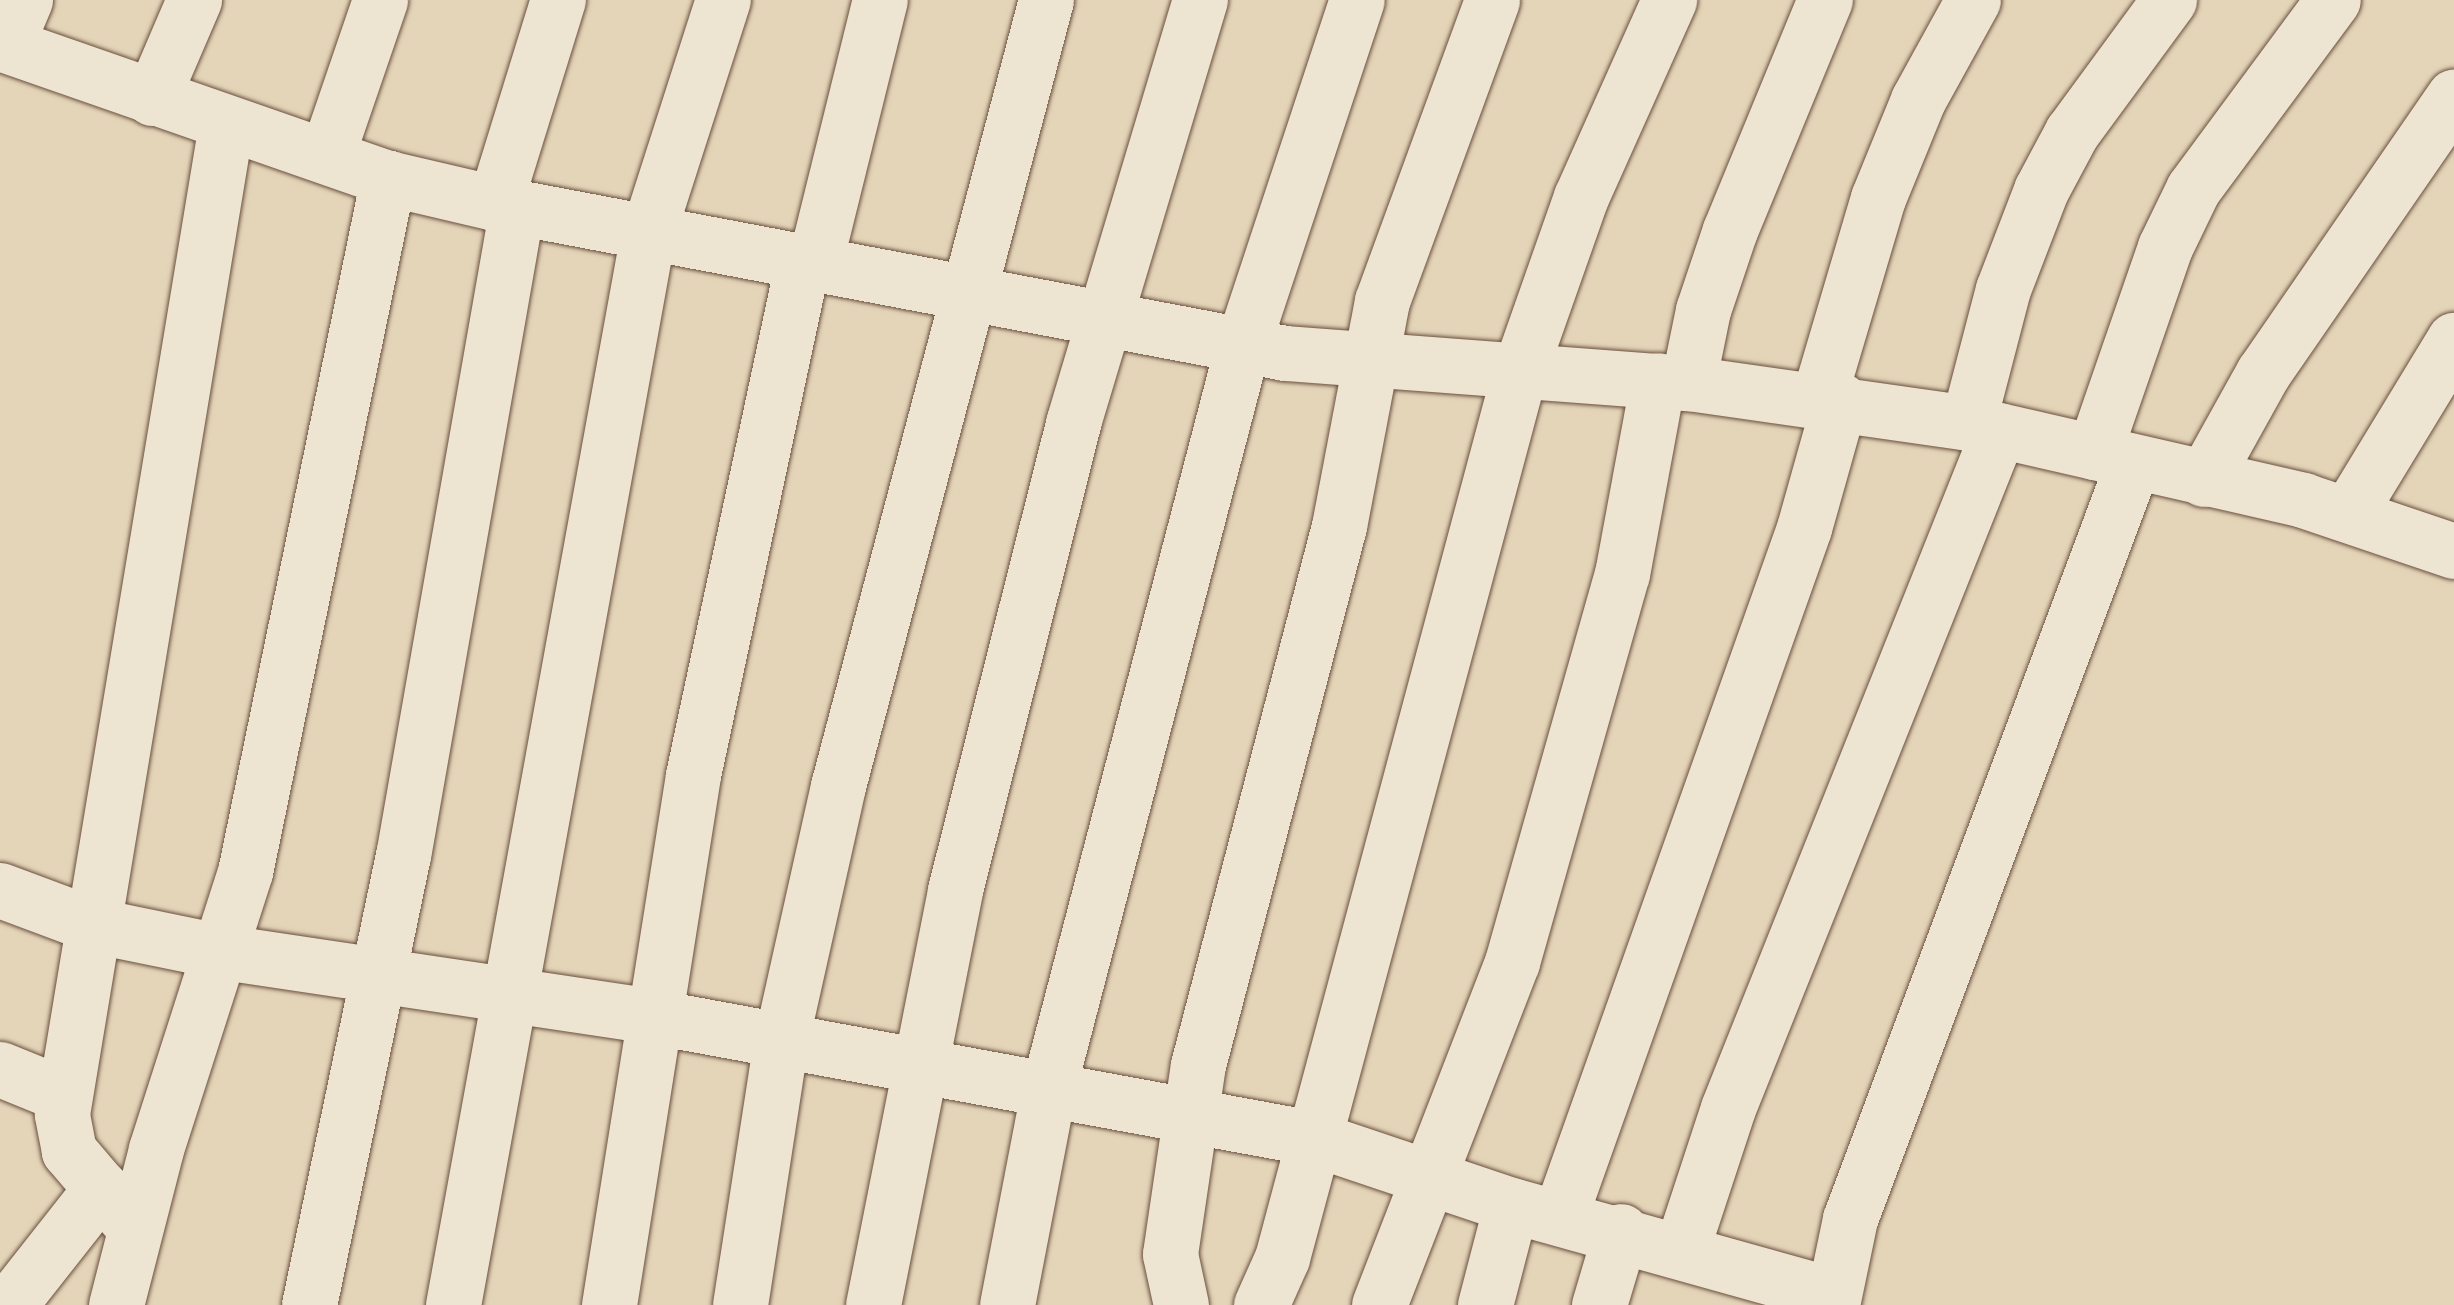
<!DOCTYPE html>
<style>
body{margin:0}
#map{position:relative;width:2454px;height:1305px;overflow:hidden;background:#e4d5b9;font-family:"Sorts Mill Goudy",serif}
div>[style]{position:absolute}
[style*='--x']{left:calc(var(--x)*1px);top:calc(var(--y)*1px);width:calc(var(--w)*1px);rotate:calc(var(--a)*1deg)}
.roads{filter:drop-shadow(0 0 2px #6a4f3d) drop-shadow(0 0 2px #6a4f3d)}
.minor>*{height:55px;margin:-27.5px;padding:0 27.5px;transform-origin:27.5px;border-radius:27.5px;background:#ede4d2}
span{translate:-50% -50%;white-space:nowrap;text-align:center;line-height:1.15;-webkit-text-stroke:10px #ede4d2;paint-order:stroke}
</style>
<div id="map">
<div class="roads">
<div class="minor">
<div style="--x:0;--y:43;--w:411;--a:19.2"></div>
<div style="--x:388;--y:178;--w:110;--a:13.2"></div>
<div style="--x:495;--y:203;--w:804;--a:10.75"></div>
<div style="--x:1285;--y:353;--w:404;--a:4.3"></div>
<div style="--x:1688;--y:383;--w:283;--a:8.1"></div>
<div style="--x:1968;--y:423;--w:344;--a:12.9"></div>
<div style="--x:2303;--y:500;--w:159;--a:18.7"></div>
<div style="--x:6;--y:45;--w:49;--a:-67.1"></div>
<div style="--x:152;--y:98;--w:107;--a:-66.8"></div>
<div style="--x:327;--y:155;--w:164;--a:-71.1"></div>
<div style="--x:495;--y:203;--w:213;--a:-72.8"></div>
<div style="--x:815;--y:262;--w:270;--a:-76.1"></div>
<div style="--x:1688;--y:383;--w:75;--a:-78.4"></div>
<div style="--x:1703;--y:310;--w:84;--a:-71.4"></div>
<div style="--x:1730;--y:230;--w:249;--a:-67.6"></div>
<div style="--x:1819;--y:397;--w:208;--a:-73.5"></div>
<div style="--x:1878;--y:198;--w:106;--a:-67.8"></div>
<div style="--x:1918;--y:100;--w:114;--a:-61.2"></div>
<div style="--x:1968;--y:423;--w:138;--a:-75.4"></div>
<div style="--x:2003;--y:289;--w:106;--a:-69"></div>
<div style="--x:2041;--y:190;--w:66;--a:-61.9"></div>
<div style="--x:2072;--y:132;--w:164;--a:-53.7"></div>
<div style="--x:2094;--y:452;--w:217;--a:-70.9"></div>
<div style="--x:2165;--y:247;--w:64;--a:-64.2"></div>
<div style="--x:2193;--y:189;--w:235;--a:-53.5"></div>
<div style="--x:2204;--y:479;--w:121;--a:-60.9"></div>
<div style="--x:2263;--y:373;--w:336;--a:-55.4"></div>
<div style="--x:2348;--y:514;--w:204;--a:-58.7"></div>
<div style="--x:0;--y:890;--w:103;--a:20.4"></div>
<div style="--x:97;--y:926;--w:130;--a:11.6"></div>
<div style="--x:224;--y:952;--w:431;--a:8.5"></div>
<div style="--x:650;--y:1016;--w:673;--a:10.44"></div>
<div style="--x:1312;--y:1138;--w:210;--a:18.6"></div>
<div style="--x:1511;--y:1205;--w:334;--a:15.6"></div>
<div style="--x:0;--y:1069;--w:69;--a:22.1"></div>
<div style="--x:1560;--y:1216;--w:730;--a:-70.47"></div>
<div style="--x:1804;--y:528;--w:133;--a:-74.3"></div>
<div style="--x:133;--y:1226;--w:99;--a:-130.5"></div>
<div style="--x:69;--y:1151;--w:38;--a:-101"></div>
<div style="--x:62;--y:1114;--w:1003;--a:-80.59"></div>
<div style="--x:1682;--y:1248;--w:147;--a:-71.8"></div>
<div style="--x:1728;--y:1108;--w:730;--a:-68.21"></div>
<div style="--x:9;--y:1305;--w:149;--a:-51.8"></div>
<div style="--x:116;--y:1305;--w:161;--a:-75.6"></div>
<div style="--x:156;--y:1149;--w:291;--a:-72.2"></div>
<div style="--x:245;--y:872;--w:709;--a:-78.36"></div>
<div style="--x:309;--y:1305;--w:459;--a:-78.2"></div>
<div style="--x:403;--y:856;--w:659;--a:-80.04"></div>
<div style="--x:453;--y:1305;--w:1090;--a:-79.69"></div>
<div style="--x:648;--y:233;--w:245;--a:-72.2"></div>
<div style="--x:609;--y:1305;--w:537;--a:-80.99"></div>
<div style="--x:693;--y:775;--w:527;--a:-77.94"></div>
<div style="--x:740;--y:1305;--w:267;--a:-81.2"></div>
<div style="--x:781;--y:1041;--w:261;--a:-77.4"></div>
<div style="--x:838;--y:786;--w:813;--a:-75.18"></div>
<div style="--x:873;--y:1305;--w:423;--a:-78.8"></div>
<div style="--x:955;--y:890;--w:482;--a:-75.8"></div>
<div style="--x:1073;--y:423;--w:442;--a:-73.3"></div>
<div style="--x:1007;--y:1305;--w:223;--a:-79.1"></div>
<div style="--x:1049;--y:1086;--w:767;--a:-75.35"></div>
<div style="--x:1243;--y:344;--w:362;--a:-71.7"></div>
<div style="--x:1181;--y:1305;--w:52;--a:-102.2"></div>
<div style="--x:1170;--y:1254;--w:191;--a:-81.6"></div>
<div style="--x:1198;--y:1065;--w:557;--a:-75.34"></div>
<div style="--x:1339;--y:526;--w:229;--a:-79.2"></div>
<div style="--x:1382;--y:301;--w:320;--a:-69.9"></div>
<div style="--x:1261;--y:1305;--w:51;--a:-65.9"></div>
<div style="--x:1282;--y:1258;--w:919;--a:-75"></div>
<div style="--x:1520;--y:370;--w:183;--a:-70.6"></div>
<div style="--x:1581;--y:197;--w:216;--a:-65.9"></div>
<div style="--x:1379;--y:1305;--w:368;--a:-68.8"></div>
<div style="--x:1512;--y:962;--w:403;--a:-74.2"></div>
<div style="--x:1622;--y:574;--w:197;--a:-79.5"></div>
<div style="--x:1485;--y:1305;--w:103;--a:-75.4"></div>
<div style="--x:1599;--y:1305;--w:77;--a:-73.4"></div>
<div style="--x:1832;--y:1305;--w:88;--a:-78.2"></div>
<div style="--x:1850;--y:1219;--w:807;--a:-69.48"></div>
</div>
</div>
</div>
